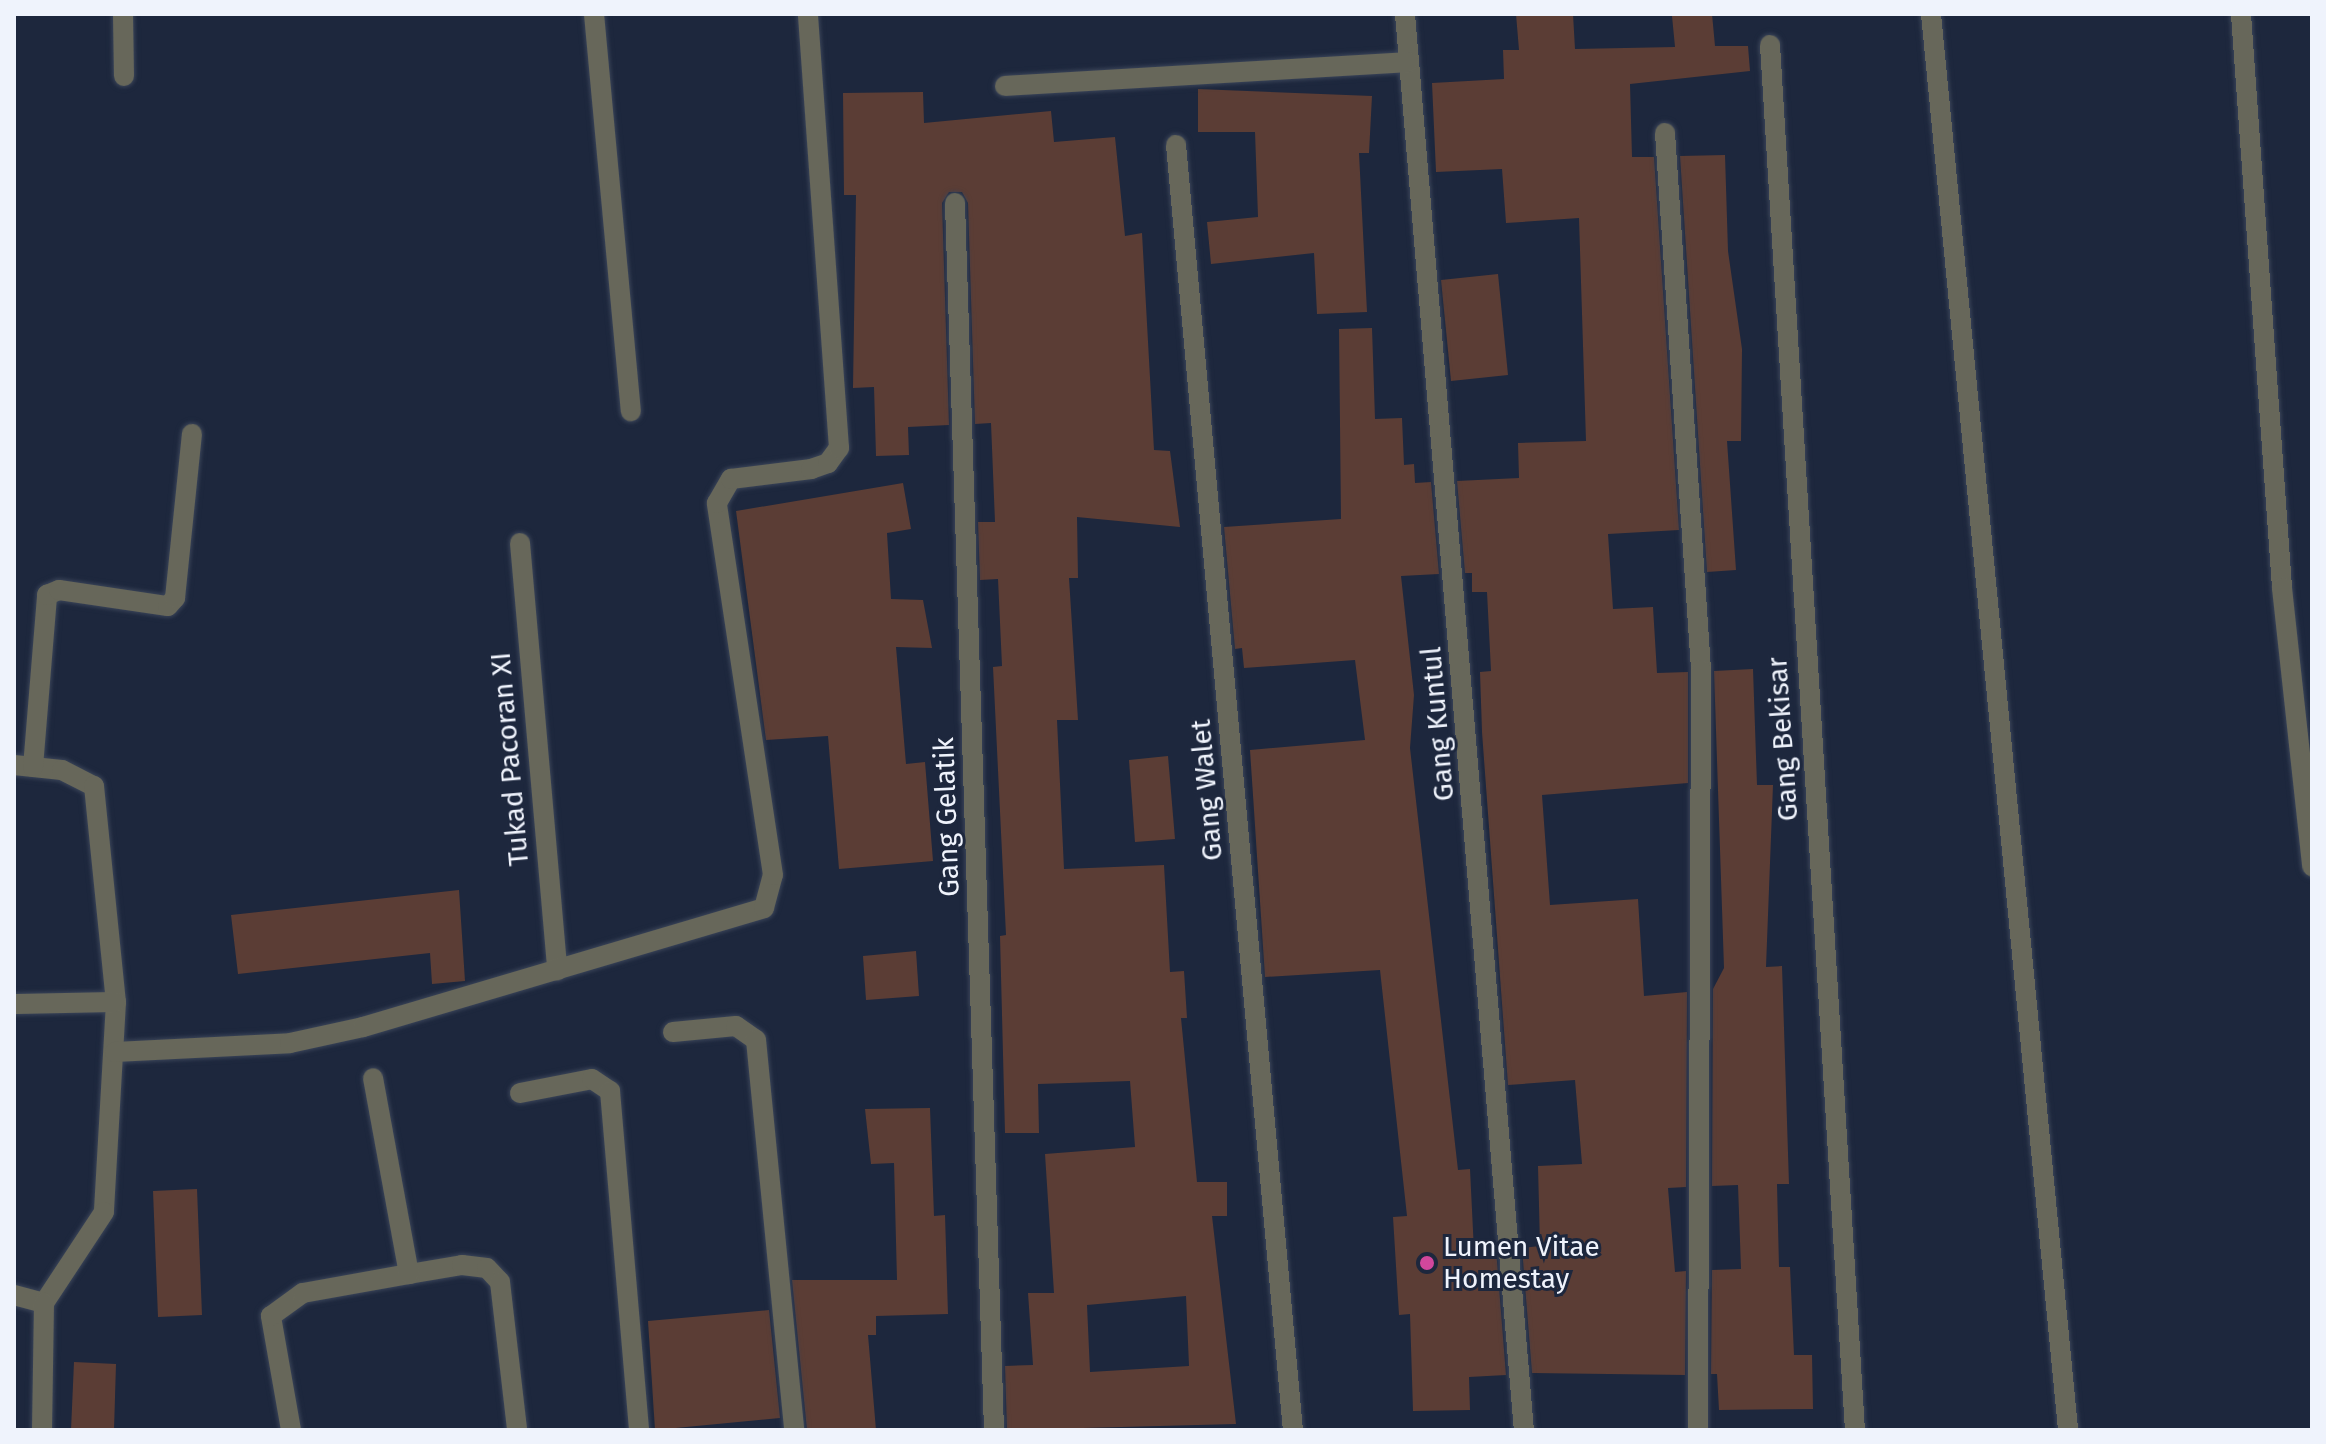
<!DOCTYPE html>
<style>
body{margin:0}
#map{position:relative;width:2326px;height:1444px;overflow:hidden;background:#1d273d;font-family:"Fira Sans",sans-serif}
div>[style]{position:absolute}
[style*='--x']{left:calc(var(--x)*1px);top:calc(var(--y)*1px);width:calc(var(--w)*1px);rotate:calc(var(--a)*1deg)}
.building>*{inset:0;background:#5b3d35}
.roads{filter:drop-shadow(0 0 2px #3a4458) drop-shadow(0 0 2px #3a4458)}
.minor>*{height:20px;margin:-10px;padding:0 10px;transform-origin:10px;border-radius:10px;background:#67675a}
.dots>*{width:22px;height:22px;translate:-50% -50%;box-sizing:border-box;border:4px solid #1d273d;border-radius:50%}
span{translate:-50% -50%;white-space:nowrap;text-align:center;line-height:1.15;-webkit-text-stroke:6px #1d273d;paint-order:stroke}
.street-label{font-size:28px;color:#eff3fc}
.poi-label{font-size:28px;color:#eff3fc}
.left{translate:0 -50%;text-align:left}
.frame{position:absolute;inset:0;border:16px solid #eff3fc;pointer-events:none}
</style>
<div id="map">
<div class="building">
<div style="clip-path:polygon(1516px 14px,1573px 14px,1575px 49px,1675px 47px,1672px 16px,1712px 14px,1715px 46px,1748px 46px,1750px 71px,1630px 84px,1632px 157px,1654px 157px,1679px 530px,1608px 534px,1613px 609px,1653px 607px,1657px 673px,1688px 672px,1688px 783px,1542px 795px,1550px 905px,1638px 899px,1644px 996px,1687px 992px,1686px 1187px,1668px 1188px,1675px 1272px,1686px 1271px,1685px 1375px,1532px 1373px,1522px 1248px,1540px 1246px,1538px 1166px,1582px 1164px,1575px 1080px,1508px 1085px,1482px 732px,1480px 672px,1491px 671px,1487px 592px,1472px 592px,1472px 573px,1465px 573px,1457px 481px,1519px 478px,1518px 443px,1586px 441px,1579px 218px,1506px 223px,1502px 169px,1436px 172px,1432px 83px,1504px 79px,1503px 50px,1519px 50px)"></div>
<div style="clip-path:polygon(1198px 89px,1372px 96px,1369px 153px,1359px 153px,1367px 312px,1317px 314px,1314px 253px,1211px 264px,1207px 222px,1258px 217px,1255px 132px,1198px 132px)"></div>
<div style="clip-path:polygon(evenodd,923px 92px,924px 123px,1051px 111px,1054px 142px,1115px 137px,1125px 236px,1142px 233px,1154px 450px,1170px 451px,1180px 527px,1077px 517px,1078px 578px,1069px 578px,1078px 720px,1057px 720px,1064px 869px,1164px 865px,1170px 972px,1184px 971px,1187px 1018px,1181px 1018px,1197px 1182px,1227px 1182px,1227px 1216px,1212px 1216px,1236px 1424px,1007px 1430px,1005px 1366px,1033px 1365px,1028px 1293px,1054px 1293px,1045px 1154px,1135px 1147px,1130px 1081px,1038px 1084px,1039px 1133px,1005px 1133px,1000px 936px,1006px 935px,993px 667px,1002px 666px,998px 579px,980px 580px,978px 522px,995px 522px,991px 423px,975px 424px,968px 203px,962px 192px,949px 192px,942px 203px,949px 425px,908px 427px,909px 455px,876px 456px,874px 387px,853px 388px,856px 195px,844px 195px,843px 93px,923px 92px,1186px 1296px,1189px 1366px,1090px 1372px,1087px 1305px,1186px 1296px)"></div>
<div style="clip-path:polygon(1725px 155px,1728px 251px,1742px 349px,1741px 441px,1727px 441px,1736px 570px,1707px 572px,1680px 156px)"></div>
<div style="clip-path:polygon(1498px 274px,1508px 375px,1451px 381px,1441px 280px)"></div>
<div style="clip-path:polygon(1372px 328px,1375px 419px,1402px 418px,1404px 465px,1414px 464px,1415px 483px,1431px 482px,1439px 574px,1401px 576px,1414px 695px,1410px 748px,1458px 1170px,1470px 1169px,1474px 1251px,1496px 1249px,1506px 1375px,1469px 1377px,1470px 1410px,1413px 1411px,1410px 1314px,1399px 1315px,1393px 1217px,1407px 1216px,1380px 970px,1265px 977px,1250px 750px,1365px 740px,1355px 660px,1244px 668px,1242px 648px,1235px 649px,1224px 527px,1341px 519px,1339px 329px)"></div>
<div style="clip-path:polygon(903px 483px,911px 529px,887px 533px,891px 599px,923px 600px,932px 648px,896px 647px,906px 764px,925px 762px,933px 861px,839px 869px,828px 736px,766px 740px,736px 511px)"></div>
<div style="clip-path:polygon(1753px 669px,1757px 785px,1773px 785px,1766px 967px,1782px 966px,1789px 1184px,1777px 1184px,1779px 1267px,1790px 1267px,1794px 1355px,1812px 1355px,1813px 1409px,1719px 1410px,1717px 1374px,1711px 1374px,1712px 1270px,1741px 1269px,1738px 1185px,1712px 1186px,1713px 989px,1724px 968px,1714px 671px)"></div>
<div style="clip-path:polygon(1168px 756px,1175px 839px,1135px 842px,1129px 760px)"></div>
<div style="clip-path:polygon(459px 890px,465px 981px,432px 984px,430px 953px,238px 974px,231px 915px)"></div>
<div style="clip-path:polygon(916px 951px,919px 996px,866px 1000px,863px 956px)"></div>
<div style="clip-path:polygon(930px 1108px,934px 1216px,945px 1215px,948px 1314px,876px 1316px,876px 1335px,868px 1335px,876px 1430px,807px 1430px,792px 1280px,897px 1280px,894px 1163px,871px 1164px,865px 1109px)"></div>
<div style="clip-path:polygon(197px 1189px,202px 1315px,158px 1317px,153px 1191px)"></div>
<div style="clip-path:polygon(769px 1310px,780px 1418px,655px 1430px,648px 1321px)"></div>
<div style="clip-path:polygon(74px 1362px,116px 1364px,114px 1430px,71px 1430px)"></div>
</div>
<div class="roads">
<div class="minor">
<div style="--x:123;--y:14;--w:62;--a:89.1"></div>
<div style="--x:594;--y:14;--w:399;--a:84.7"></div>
<div style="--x:1405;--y:14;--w:1421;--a:85.2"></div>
<div style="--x:1931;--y:14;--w:1423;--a:84.47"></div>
<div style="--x:2241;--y:14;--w:575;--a:85.91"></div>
<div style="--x:2282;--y:588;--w:280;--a:83.8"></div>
<div style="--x:1770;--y:45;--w:1388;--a:86.49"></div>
<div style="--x:1005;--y:86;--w:404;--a:-3.4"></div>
<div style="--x:1665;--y:133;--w:538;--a:86.16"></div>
<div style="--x:1701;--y:670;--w:760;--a:90.23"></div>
<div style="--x:1176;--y:145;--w:1290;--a:84.8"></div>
<div style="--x:955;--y:203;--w:1228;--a:88.18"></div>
<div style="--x:520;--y:543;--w:429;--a:85"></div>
<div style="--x:14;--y:765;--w:48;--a:5.9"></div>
<div style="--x:62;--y:770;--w:36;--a:27"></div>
<div style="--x:94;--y:786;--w:217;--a:84.2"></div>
<div style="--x:116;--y:1002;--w:210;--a:93.3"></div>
<div style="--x:104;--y:1212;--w:109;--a:123.4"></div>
<div style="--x:33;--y:767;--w:173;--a:-85.3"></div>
<div style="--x:47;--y:595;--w:13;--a:-23"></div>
<div style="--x:59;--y:590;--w:110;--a:8.4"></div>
<div style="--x:168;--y:606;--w:11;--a:-49"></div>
<div style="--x:175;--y:598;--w:165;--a:-84.1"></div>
<div style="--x:14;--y:1004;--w:102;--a:-1.1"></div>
<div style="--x:673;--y:1032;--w:63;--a:-5.4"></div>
<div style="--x:736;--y:1026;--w:24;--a:35"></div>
<div style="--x:756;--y:1040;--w:392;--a:84.4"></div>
<div style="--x:115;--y:1052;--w:175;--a:-2.9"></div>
<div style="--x:290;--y:1043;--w:75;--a:-12.4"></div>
<div style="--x:363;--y:1027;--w:418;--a:-16.5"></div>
<div style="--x:764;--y:908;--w:34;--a:-75"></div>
<div style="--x:773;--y:875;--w:376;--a:-98.6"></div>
<div style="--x:717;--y:503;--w:28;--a:-60"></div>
<div style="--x:731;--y:479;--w:81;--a:-7.1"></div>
<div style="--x:811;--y:469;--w:18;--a:-19"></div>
<div style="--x:828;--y:463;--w:19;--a:-54"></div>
<div style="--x:839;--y:448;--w:435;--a:-94.1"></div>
<div style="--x:520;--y:1093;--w:73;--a:-11"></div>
<div style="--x:592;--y:1079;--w:22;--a:34"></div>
<div style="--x:610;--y:1091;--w:340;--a:85.1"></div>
<div style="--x:409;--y:1274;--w:54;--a:-9.6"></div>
<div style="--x:462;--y:1265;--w:25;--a:7"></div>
<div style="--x:487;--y:1268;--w:19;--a:47"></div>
<div style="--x:500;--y:1282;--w:149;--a:83.4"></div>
<div style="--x:14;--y:1295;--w:31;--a:15"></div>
<div style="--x:44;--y:1303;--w:127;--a:90.9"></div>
<div style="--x:291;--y:1430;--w:116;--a:-100"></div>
<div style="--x:271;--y:1316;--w:39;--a:-36"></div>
<div style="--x:303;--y:1293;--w:108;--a:-10.2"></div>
<div style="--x:409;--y:1274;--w:199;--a:-100.4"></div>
</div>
</div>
<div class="dots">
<div style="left:1427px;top:1263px;background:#d1479c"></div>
</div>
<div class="street-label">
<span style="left:1438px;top:724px;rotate:-95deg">Gang Kuntul</span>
<span style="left:1783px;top:739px;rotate:-94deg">Gang Bekisar</span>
<span style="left:510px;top:759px;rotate:-95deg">Tukad Pacoran XI</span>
<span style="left:1207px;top:790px;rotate:-95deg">Gang Walet</span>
<span style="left:947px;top:817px;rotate:-92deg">Gang Gelatik</span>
</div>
<div class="poi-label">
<span class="left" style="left:1443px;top:1263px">Lumen Vitae<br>Homestay</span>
</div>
<div class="frame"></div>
</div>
